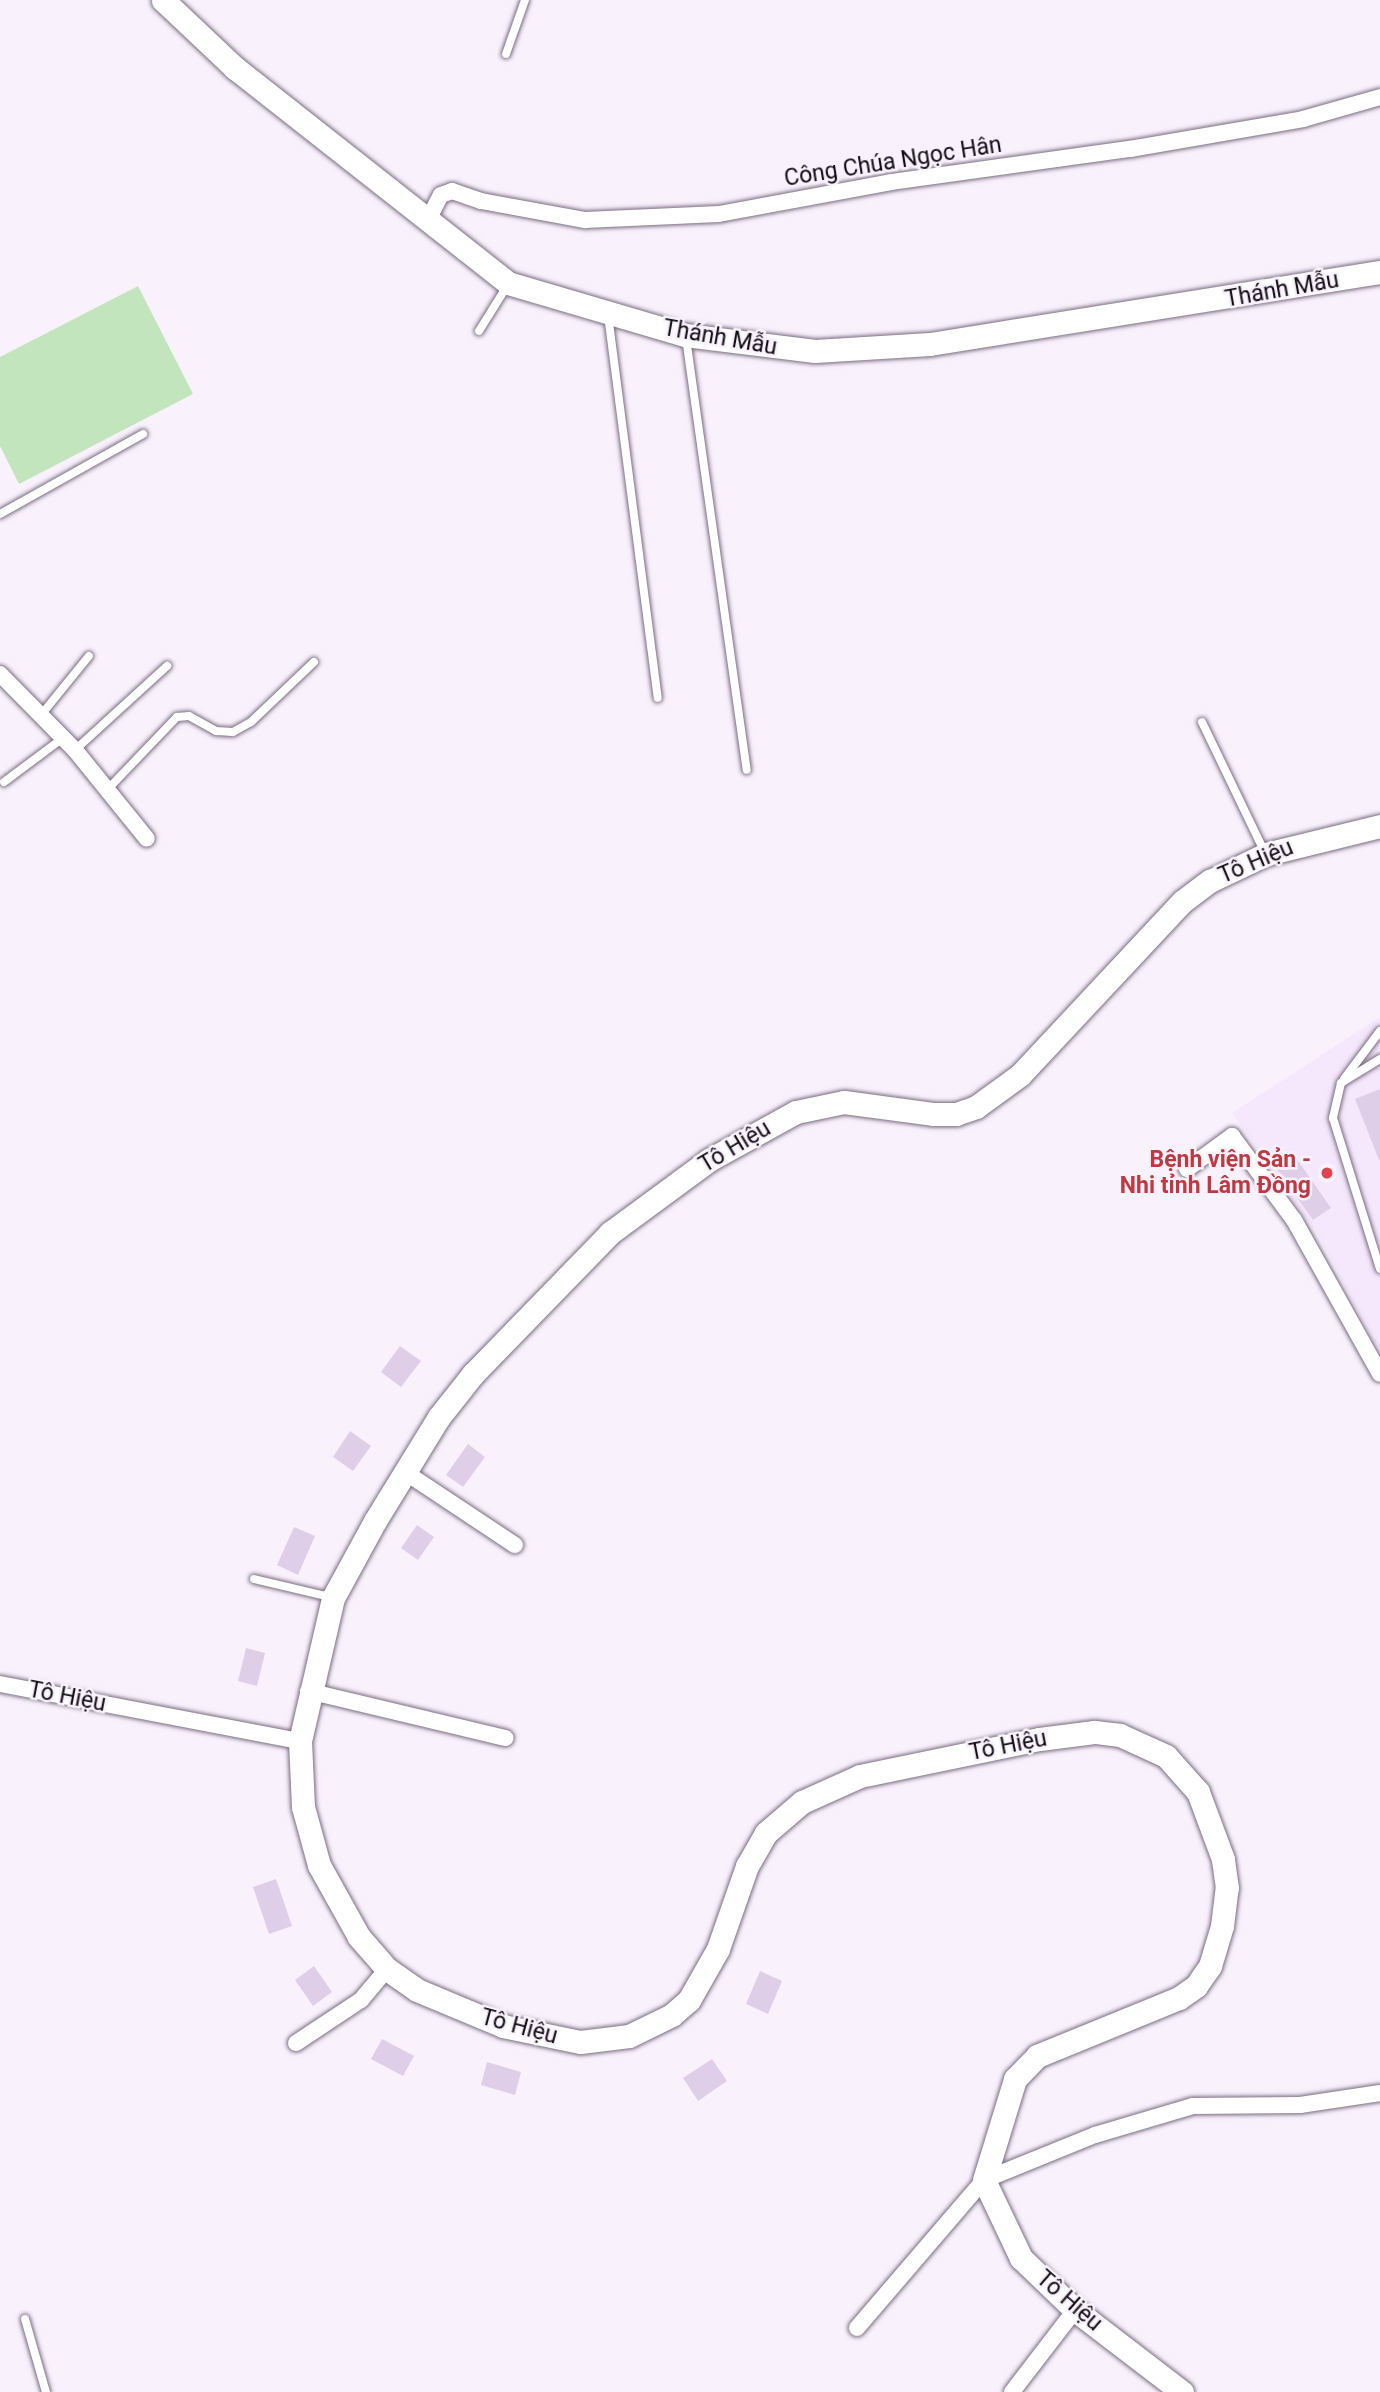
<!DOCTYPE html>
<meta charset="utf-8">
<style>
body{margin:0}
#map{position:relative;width:1380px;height:2392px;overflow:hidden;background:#f9f2fc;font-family:Roboto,sans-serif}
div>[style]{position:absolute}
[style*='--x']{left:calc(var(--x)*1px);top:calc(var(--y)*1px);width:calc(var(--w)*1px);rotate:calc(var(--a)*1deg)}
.built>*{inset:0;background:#f5e8fc}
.green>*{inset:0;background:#c3e5be}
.building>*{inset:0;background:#dfcee8}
.roads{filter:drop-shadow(0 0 2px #7c6c83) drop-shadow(0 0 2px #7c6c83)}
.lane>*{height:8px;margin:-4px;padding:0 4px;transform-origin:4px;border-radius:4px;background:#fff}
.street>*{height:16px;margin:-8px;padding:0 8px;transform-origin:8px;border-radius:8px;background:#fff}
.secondary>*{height:23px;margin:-11.5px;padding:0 11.5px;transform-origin:11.5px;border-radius:11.5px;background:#fff}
.dots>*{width:19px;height:19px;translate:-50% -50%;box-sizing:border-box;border:4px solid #f9f2fc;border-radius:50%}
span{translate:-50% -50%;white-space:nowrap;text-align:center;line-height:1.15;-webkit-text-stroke:5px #f9f2fc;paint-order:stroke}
.street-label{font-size:23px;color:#110b14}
.health-label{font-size:23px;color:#be3a42;font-weight:700}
.right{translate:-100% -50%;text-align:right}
</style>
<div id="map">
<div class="built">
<div style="clip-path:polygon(1380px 1017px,1380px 1353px,1317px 1233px,1232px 1113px)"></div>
</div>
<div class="green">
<div style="clip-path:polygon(138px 286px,193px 394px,19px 484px,0 446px,0 357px)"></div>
</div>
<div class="building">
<div style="clip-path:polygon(1380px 1089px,1380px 1160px,1379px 1160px,1355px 1099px)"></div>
<div style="clip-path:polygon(1292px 1152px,1331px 1208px,1313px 1220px,1274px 1165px)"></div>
<div style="clip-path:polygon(400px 1346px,421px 1361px,401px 1387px,381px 1372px)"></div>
<div style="clip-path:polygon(350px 1431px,371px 1446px,353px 1471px,333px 1457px)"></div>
<div style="clip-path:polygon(468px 1444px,485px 1457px,463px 1487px,446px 1475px)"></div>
<div style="clip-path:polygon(417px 1525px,434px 1537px,418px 1560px,401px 1548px)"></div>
<div style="clip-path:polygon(294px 1527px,315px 1536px,298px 1575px,277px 1565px)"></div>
<div style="clip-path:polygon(246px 1648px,265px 1653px,257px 1686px,238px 1681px)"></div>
<div style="clip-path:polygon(276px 1879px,292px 1926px,269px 1934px,253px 1887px)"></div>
<div style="clip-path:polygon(314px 1966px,332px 1992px,313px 2006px,295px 1980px)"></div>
<div style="clip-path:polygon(760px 1971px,782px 1981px,768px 2014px,746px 2004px)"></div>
<div style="clip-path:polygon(382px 2039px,414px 2056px,403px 2076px,371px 2059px)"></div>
<div style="clip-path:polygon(712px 2059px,727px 2081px,698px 2101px,683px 2078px)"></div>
<div style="clip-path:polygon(487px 2062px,521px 2072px,515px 2095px,481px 2085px)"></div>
</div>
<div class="roads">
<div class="lane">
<div style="--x:506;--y:54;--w:57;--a:-70.6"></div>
<div style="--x:608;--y:315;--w:386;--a:82.6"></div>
<div style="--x:479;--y:331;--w:53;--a:-58.1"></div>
<div style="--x:686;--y:338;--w:436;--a:82"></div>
<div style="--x:0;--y:514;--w:164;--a:-29.2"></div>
<div style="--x:41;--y:715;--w:76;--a:-50.9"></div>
<div style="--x:1202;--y:722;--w:143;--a:64.3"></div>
<div style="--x:75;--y:750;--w:125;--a:-42.4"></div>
<div style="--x:4;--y:782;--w:74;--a:-36.7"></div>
<div style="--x:107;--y:790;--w:101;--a:-46.2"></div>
<div style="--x:177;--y:717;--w:12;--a:-5"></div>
<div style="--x:189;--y:716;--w:31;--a:29"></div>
<div style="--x:216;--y:731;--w:17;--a:3"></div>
<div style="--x:233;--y:732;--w:21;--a:-29"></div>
<div style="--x:251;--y:722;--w:87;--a:-43.6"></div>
<div style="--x:1380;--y:1059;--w:46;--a:148.4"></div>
<div style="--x:1341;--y:1083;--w:36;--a:103"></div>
<div style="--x:1333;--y:1118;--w:158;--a:72.7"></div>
<div style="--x:1344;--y:1079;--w:60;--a:-53.1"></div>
<div style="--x:254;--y:1579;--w:78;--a:13.3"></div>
<div style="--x:25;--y:2319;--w:76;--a:74"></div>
</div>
<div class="street">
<div style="--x:428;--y:220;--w:28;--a:-63"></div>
<div style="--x:441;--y:195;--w:12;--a:-20"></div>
<div style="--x:452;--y:191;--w:31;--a:19"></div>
<div style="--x:481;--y:201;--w:106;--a:10.4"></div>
<div style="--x:585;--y:220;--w:134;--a:-2.6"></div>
<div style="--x:719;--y:214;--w:175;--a:-10.5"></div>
<div style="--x:891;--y:182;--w:241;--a:-7.9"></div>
<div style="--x:1130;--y:149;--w:176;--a:-9.8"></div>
<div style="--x:1303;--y:119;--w:80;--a:-15.9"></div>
<div style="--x:0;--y:674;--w:107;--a:45.4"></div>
<div style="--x:75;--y:750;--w:114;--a:51"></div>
<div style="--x:1187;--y:1169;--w:56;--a:-36.3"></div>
<div style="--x:1232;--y:1136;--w:104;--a:53.6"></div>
<div style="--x:1294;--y:1220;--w:176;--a:60.8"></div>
<div style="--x:405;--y:1472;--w:132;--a:33.6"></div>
<div style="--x:0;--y:1684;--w:305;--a:10.8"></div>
<div style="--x:308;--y:1691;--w:203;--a:13.4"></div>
<div style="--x:296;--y:2043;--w:78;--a:-33.5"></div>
<div style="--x:361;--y:2000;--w:40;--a:-50"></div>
<div style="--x:857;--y:2328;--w:195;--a:-49.4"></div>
<div style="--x:984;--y:2180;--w:120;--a:-22.1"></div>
<div style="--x:1095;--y:2135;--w:102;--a:-16.5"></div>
<div style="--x:1193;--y:2106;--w:107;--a:-0.5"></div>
<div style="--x:1300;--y:2105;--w:81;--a:-8.5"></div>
<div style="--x:1012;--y:2392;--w:103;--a:-52.5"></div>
</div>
<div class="secondary">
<div style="--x:163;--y:0;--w:99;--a:43.4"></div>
<div style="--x:235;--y:68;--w:347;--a:38.2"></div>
<div style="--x:508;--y:283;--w:184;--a:16.4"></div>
<div style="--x:685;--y:335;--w:131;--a:7"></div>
<div style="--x:815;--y:351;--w:115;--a:-3.5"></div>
<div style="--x:930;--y:344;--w:456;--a:-9.1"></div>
<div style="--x:1182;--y:2392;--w:135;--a:-142.5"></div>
<div style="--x:1075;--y:2310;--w:75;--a:-136.1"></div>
<div style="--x:1021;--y:2258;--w:86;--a:-115.4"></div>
<div style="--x:984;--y:2180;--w:106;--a:-72.9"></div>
<div style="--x:1015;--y:2079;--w:32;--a:-46"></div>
<div style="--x:1037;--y:2056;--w:153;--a:-22.2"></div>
<div style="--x:1179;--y:1998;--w:21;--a:-35"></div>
<div style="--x:1196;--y:1986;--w:24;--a:-55"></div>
<div style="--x:1210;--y:1966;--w:42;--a:-73.3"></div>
<div style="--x:1222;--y:1926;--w:38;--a:-83"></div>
<div style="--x:1227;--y:1888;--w:29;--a:-98"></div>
<div style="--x:1223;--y:1859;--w:72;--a:-110.5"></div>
<div style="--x:1198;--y:1792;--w:48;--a:-131.6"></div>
<div style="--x:1166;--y:1756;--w:51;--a:-155.5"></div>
<div style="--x:1120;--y:1735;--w:26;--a:-173"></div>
<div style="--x:1094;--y:1732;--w:55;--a:172.7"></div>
<div style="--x:1039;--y:1739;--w:183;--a:168.3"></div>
<div style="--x:860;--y:1776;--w:64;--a:155.9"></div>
<div style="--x:802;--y:1802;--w:48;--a:139.3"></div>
<div style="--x:766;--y:1833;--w:38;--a:120"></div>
<div style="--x:747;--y:1866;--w:88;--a:109.3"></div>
<div style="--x:718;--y:1949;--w:59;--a:119.6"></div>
<div style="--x:689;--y:2000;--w:23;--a:139"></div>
<div style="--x:672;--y:2015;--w:48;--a:154"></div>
<div style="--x:629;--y:2036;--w:49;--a:173"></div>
<div style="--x:580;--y:2042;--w:79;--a:-168.3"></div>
<div style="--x:503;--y:2026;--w:93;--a:-157.3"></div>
<div style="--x:417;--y:1990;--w:37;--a:-145"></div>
<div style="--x:387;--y:1969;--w:43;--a:-131.2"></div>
<div style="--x:359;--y:1937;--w:82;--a:-119.1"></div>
<div style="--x:319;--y:1865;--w:60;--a:-105.4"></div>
<div style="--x:303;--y:1807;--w:66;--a:-92.6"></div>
<div style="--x:300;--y:1741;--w:147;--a:-77"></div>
<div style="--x:333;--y:1598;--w:88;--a:-61.4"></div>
<div style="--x:375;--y:1521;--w:122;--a:-58.4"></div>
<div style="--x:439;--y:1417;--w:55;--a:-51.7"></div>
<div style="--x:473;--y:1374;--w:197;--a:-45.8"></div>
<div style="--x:610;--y:1233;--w:123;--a:-36.4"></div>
<div style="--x:709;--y:1160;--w:99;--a:-28.9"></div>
<div style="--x:796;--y:1112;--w:49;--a:-11.8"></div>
<div style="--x:844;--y:1102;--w:91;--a:7.6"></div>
<div style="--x:934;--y:1114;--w:22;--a:0"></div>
<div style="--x:956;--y:1114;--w:21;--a:-19"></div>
<div style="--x:976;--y:1107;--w:54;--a:-36"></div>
<div style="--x:1020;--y:1075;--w:238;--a:-46.9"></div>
<div style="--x:1183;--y:901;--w:34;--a:-37"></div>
<div style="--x:1210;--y:881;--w:62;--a:-25.7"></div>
<div style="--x:1266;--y:854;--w:117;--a:-13.8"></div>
</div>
</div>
<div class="dots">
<div style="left:1327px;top:1173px;background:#e0444e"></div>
</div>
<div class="street-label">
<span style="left:893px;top:162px;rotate:-9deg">Công Chúa Ngọc Hân</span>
<span style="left:1282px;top:290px;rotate:-10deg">Thánh Mẫu</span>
<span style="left:720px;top:338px;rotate:10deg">Thánh Mẫu</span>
<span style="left:1256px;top:862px;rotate:-23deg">Tô Hiệu</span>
<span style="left:735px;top:1147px;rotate:-31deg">Tô Hiệu</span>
<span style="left:67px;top:1697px;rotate:11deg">Tô Hiệu</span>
<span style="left:1008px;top:1746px;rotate:-11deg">Tô Hiệu</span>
<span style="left:519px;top:2027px;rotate:15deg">Tô Hiệu</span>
<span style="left:1069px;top:2301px;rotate:41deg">Tô Hiệu</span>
</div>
<div class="health-label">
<span class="right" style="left:1311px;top:1173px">Bệnh viện Sản -<br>Nhi tỉnh Lâm Đồng</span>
</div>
</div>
